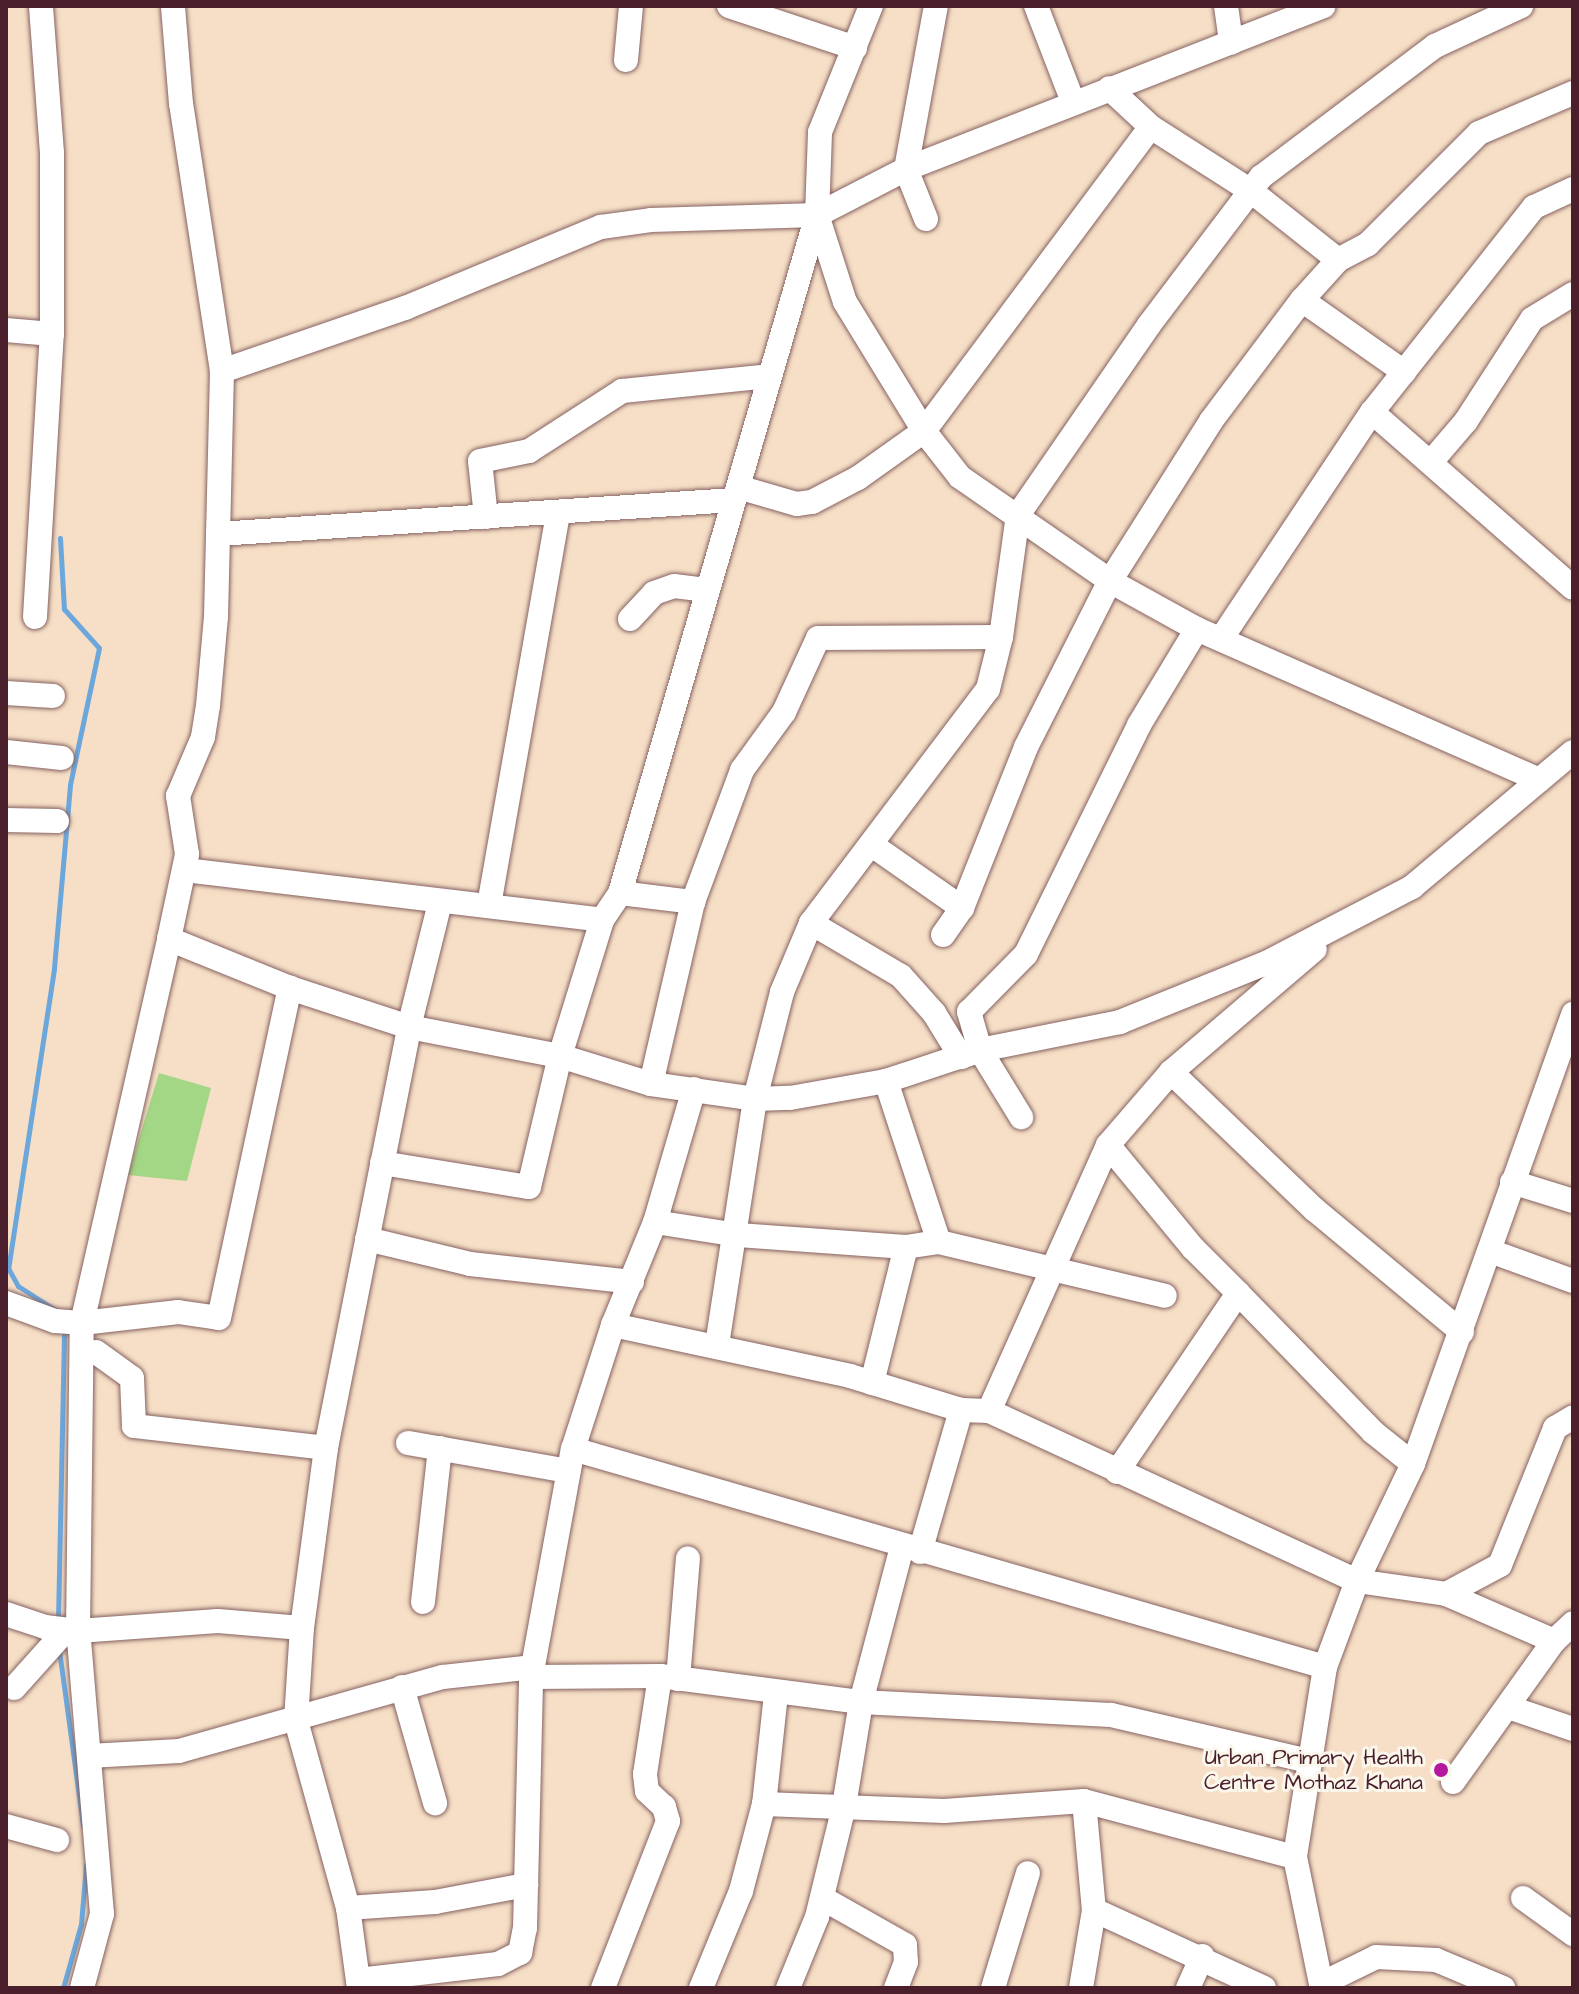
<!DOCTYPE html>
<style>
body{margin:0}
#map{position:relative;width:1579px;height:1994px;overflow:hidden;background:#f6dfc6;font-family:"Architects Daughter",sans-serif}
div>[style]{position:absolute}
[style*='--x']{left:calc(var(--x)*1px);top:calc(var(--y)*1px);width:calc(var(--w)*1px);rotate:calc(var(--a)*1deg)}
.green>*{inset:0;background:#a3d685}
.stream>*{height:5px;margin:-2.5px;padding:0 2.5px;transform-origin:2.5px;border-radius:2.5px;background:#6ca7dc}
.roads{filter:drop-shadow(0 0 2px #866261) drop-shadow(0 0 2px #866261)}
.minor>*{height:24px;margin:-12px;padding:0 12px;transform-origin:12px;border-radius:12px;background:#fff}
.dots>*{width:22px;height:22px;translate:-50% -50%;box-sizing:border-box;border:4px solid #fbf7ec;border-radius:50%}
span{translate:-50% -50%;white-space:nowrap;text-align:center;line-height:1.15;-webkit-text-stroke:6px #fbf7ec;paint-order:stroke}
.poi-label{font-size:22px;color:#4a1f2b}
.right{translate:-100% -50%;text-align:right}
.frame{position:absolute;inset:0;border:8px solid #4a1f2b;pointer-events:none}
</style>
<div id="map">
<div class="green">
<div style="clip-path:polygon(159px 1073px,211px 1088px,187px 1181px,128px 1175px)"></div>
</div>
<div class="stream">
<div style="--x:60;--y:538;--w:71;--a:86.8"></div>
<div style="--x:64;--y:609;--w:52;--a:48.1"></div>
<div style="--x:99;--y:648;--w:140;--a:102"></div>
<div style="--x:70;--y:785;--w:185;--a:95"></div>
<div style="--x:54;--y:969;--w:303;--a:98.7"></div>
<div style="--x:8;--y:1268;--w:21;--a:61"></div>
<div style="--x:18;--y:1286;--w:50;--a:32.7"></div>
<div style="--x:58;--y:1620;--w:290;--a:-88.8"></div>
<div style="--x:59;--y:1650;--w:178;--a:82.2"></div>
<div style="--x:63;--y:1988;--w:66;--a:-74.3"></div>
<div style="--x:81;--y:1924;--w:60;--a:-85.2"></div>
</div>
<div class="roads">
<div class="minor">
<div style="--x:729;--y:6;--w:133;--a:18.4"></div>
<div style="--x:1036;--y:6;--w:103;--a:68.9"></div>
<div style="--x:1226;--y:6;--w:37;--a:82"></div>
<div style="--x:626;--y:60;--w:54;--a:-84.7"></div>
<div style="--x:1151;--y:127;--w:119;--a:32.6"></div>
<div style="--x:1251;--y:191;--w:111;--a:38.4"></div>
<div style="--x:1573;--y:189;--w:43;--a:155.2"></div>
<div style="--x:1534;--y:207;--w:261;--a:128.3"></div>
<div style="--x:1372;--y:412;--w:267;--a:41.2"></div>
<div style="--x:817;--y:215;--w:91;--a:72.2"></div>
<div style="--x:845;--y:302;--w:151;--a:58.5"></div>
<div style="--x:924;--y:431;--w:58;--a:52"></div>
<div style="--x:960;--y:477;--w:183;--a:34.7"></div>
<div style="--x:1110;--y:581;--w:99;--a:28.9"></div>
<div style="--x:1197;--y:629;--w:374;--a:23.8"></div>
<div style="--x:926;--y:219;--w:54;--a:-111.8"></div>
<div style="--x:906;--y:169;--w:166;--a:-79.6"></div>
<div style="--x:1302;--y:300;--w:125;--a:35.2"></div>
<div style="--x:6;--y:330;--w:46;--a:5"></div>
<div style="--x:222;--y:371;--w:194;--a:-19"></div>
<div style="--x:405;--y:308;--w:212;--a:-22.5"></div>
<div style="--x:601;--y:227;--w:50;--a:-8"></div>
<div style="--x:651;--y:220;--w:166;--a:-1.7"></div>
<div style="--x:817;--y:215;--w:100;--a:-27.3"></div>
<div style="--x:906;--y:169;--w:448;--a:-21.3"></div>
<div style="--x:1431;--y:462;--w:54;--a:-49.5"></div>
<div style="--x:1466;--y:421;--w:121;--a:-57.1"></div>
<div style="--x:1532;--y:319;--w:48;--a:-31.4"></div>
<div style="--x:738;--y:487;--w:61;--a:16.1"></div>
<div style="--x:797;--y:504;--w:15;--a:-8"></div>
<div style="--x:812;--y:502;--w:52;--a:-27.6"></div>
<div style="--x:858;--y:478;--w:81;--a:-35.5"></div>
<div style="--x:924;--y:431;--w:379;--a:-53.3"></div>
<div style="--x:1151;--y:127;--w:57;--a:-137.1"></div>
<div style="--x:486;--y:517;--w:56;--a:-96.1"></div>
<div style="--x:480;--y:461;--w:50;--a:-11.5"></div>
<div style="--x:529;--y:451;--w:111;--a:-32.8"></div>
<div style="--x:622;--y:391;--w:148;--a:-5.8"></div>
<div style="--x:218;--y:534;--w:517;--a:-3.77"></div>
<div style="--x:35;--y:617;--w:284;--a:-86.6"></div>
<div style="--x:52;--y:334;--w:181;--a:-90"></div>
<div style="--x:52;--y:153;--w:147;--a:-94.3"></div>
<div style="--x:630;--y:619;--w:35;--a:-47"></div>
<div style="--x:654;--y:593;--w:21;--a:-19"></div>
<div style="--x:674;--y:586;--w:34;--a:7"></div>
<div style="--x:1221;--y:639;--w:273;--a:-56.4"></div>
<div style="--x:6;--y:693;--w:47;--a:3.7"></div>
<div style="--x:6;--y:752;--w:56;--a:6.1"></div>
<div style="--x:6;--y:820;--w:51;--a:1.1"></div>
<div style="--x:872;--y:845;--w:110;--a:35"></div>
<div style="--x:185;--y:870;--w:420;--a:6.8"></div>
<div style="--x:620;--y:893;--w:74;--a:7"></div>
<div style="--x:693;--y:902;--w:141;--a:-69.6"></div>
<div style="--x:742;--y:770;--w:72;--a:-54.1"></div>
<div style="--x:784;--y:712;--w:81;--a:-65.3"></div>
<div style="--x:818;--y:638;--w:183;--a:-0.3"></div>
<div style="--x:489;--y:905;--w:398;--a:-80"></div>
<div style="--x:811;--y:923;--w:293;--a:-52.9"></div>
<div style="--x:988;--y:689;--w:54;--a:-76"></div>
<div style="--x:1001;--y:637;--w:123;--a:-82.1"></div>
<div style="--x:1018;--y:515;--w:231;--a:-55.4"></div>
<div style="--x:1149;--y:325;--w:186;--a:-52.9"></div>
<div style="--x:1261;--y:177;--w:218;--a:-37"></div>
<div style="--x:1435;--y:46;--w:95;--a:-24.9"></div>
<div style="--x:943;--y:935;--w:33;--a:-55"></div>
<div style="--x:962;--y:908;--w:173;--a:-68.3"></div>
<div style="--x:1026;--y:747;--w:186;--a:-63.2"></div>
<div style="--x:1110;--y:581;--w:189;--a:-57.7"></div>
<div style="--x:1211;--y:421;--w:151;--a:-53.1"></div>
<div style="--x:1302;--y:300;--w:54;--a:-48"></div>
<div style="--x:1338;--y:260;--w:34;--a:-28"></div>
<div style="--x:1368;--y:244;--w:157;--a:-45"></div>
<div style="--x:1479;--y:133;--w:102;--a:-23.1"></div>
<div style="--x:169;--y:939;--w:87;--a:-78"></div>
<div style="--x:187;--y:854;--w:59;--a:-98.8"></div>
<div style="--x:178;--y:796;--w:64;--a:-67"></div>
<div style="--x:203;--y:737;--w:31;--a:-81"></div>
<div style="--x:208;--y:706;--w:89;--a:-84.9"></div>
<div style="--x:216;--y:617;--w:246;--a:-88.6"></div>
<div style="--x:222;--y:371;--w:270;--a:-98.7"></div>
<div style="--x:181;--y:104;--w:98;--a:-94.7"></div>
<div style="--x:980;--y:1050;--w:79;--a:58.5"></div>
<div style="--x:1171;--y:1072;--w:199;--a:43.8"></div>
<div style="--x:1315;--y:1210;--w:191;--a:39.7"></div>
<div style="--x:886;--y:1081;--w:169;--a:71.8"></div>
<div style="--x:651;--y:1084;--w:187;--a:-77"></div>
<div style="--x:694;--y:1089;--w:139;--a:106.3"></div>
<div style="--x:655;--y:1222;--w:111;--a:112.2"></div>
<div style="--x:613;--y:1325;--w:242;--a:12.1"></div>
<div style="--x:850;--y:1376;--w:116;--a:17"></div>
<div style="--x:961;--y:1410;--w:28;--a:2"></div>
<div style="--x:989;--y:1411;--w:405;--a:24.8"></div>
<div style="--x:1357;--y:1581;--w:92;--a:110.4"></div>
<div style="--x:1325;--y:1667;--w:192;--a:99"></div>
<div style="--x:1295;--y:1857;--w:134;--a:78.4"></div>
<div style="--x:1108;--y:1145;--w:134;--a:50.5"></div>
<div style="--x:1193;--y:1248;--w:64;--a:45"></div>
<div style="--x:382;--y:1163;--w:149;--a:9.3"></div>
<div style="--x:529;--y:1187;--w:135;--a:-76.7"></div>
<div style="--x:560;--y:1056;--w:142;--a:-72.8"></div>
<div style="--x:602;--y:920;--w:32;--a:-56"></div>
<div style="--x:620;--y:893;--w:706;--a:-73.8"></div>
<div style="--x:817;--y:215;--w:83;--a:-87.9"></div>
<div style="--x:820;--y:132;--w:136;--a:-68"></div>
<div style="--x:1512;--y:1182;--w:64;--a:17.3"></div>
<div style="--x:655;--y:1222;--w:84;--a:8.9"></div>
<div style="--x:738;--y:1235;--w:168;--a:4.1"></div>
<div style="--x:906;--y:1247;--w:33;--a:-9"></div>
<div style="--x:939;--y:1242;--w:232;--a:13.4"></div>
<div style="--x:367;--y:1239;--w:106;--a:13.6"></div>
<div style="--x:470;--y:1264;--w:163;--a:6.3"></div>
<div style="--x:1490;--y:1251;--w:88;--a:19.9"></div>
<div style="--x:6;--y:1303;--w:52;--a:20.2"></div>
<div style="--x:55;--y:1321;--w:27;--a:4"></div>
<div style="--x:82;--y:1323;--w:97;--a:-6.5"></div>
<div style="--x:178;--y:1312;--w:41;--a:8.3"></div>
<div style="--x:219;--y:1318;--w:338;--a:-77.9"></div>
<div style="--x:717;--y:1345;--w:249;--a:-81.2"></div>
<div style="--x:755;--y:1099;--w:110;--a:-75.8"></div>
<div style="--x:782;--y:992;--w:75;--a:-67.2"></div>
<div style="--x:811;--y:923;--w:104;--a:30.5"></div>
<div style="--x:901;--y:976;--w:50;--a:48.3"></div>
<div style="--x:934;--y:1013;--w:52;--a:58.5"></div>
<div style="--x:961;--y:1057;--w:20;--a:-20"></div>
<div style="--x:980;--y:1050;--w:40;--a:-106"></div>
<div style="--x:969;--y:1012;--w:81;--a:-45.5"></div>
<div style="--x:1026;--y:954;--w:255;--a:-63.7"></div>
<div style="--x:1139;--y:725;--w:112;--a:-58.9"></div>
<div style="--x:96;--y:1352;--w:44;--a:35.8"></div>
<div style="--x:132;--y:1378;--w:48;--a:87.6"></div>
<div style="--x:134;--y:1426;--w:193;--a:6.5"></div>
<div style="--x:872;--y:1383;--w:140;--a:-76"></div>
<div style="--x:989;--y:1411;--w:291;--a:-65.9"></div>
<div style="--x:1108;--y:1145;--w:96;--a:-49.2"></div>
<div style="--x:1171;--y:1072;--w:189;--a:-40.5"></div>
<div style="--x:408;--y:1443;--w:163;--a:9.9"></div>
<div style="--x:573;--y:1449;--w:783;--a:16.17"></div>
<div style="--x:1413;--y:1464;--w:130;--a:115.6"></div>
<div style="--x:1357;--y:1581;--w:90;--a:8.3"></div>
<div style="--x:1446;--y:1594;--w:118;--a:23.5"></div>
<div style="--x:1117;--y:1472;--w:216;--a:-55.9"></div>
<div style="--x:1238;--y:1293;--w:194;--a:45.8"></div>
<div style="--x:1373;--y:1432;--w:51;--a:38.7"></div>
<div style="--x:1413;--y:1464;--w:478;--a:-70.4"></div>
<div style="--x:920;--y:1552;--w:148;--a:-73.9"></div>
<div style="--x:1446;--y:1594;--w:61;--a:-28.2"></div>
<div style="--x:1500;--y:1565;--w:148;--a:-68.1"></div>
<div style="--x:1555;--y:1428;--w:21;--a:-31"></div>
<div style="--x:423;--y:1602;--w:155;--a:-83.7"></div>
<div style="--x:6;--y:1614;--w:41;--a:18.4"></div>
<div style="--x:45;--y:1627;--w:33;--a:7"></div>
<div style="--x:78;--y:1631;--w:140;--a:-4.1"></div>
<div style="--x:218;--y:1621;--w:84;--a:4.8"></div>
<div style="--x:531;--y:1677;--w:129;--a:-0.4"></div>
<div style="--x:660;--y:1676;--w:203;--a:7.4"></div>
<div style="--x:861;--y:1702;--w:250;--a:3"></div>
<div style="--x:1111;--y:1715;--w:203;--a:13.1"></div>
<div style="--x:678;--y:1679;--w:121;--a:-85.3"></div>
<div style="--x:402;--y:1687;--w:121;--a:74.1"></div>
<div style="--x:14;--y:1688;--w:78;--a:-48.1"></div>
<div style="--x:776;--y:1694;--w:111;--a:96.2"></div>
<div style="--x:764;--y:1804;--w:180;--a:2.2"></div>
<div style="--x:944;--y:1811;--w:140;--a:-4.1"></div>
<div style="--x:1084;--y:1801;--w:218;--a:14.9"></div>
<div style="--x:1508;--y:1707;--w:69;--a:18.7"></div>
<div style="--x:89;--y:1756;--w:90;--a:-3.2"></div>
<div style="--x:179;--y:1751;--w:274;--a:-15.7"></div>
<div style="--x:443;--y:1677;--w:91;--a:-6.3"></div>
<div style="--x:1453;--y:1782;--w:173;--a:-54.4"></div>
<div style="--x:1554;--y:1641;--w:26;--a:-43"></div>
<div style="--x:1084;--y:1801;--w:109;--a:84.8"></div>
<div style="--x:1094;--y:1910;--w:187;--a:24.6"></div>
<div style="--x:6;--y:1826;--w:53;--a:15.4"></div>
<div style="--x:822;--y:1898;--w:95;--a:29.5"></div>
<div style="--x:905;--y:1945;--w:17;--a:87"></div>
<div style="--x:906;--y:1962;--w:28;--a:111"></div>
<div style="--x:1523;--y:1898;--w:62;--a:35.8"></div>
<div style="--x:348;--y:1908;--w:87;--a:-3.9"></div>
<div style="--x:435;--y:1902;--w:93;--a:-10.6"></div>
<div style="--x:358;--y:1980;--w:141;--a:-6.5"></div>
<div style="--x:498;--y:1964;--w:25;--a:-27"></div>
<div style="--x:520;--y:1953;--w:25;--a:-79"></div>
<div style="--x:525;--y:1928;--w:251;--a:-88.6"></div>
<div style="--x:531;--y:1677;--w:232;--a:-79.6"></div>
<div style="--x:573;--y:1449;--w:130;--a:-72.1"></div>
<div style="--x:1321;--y:1984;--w:61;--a:-26.1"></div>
<div style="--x:1376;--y:1957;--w:60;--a:2.9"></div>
<div style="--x:1436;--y:1960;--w:73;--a:22.7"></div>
<div style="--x:82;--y:1988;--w:77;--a:-74.9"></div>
<div style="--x:102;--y:1914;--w:284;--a:-94.8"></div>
<div style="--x:78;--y:1631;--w:308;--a:-89.3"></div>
<div style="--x:82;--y:1323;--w:394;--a:-77.2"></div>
<div style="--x:169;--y:939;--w:131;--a:22"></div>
<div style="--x:290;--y:988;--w:125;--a:18.1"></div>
<div style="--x:409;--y:1027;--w:154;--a:10.9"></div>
<div style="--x:560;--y:1056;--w:95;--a:17.1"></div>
<div style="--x:651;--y:1084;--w:105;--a:8.2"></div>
<div style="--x:755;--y:1099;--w:35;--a:-2"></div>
<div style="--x:790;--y:1098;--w:97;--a:-10"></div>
<div style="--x:886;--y:1081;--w:99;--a:-18.3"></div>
<div style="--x:980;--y:1050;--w:143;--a:-11.3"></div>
<div style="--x:1120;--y:1022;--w:157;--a:-22"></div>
<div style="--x:1266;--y:963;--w:165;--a:-27.5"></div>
<div style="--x:1412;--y:887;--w:210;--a:-40"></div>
<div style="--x:359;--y:1988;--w:81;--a:-97.8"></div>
<div style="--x:348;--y:1908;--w:195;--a:-105.5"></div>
<div style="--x:296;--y:1720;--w:92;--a:-86.3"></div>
<div style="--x:302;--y:1628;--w:182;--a:-82.4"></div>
<div style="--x:326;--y:1448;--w:429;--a:-78.8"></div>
<div style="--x:409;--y:1027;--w:128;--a:-76"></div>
<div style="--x:603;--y:1988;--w:179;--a:-68.7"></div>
<div style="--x:668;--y:1821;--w:15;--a:-106"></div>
<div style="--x:664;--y:1807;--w:23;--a:-137"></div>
<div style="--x:647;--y:1791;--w:17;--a:-97"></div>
<div style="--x:645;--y:1774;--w:99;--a:-81.3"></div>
<div style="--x:701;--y:1988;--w:105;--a:-67.6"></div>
<div style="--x:741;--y:1891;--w:90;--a:-75.2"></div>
<div style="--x:788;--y:1988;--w:77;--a:-67.8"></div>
<div style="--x:817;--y:1917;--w:114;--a:-76.3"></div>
<div style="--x:844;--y:1806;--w:105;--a:-80.7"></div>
<div style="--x:861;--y:1702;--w:160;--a:-75.2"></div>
<div style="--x:993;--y:1988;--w:120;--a:-73.1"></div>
<div style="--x:1081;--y:1988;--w:79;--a:-80.5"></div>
<div style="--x:1188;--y:1988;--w:35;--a:-66"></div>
</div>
</div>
<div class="dots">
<div style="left:1441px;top:1770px;background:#b5179e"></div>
</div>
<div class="poi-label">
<span class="right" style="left:1423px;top:1770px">Urban Primary Health<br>Centre Mothaz Khana</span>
</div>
<div class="frame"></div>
</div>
